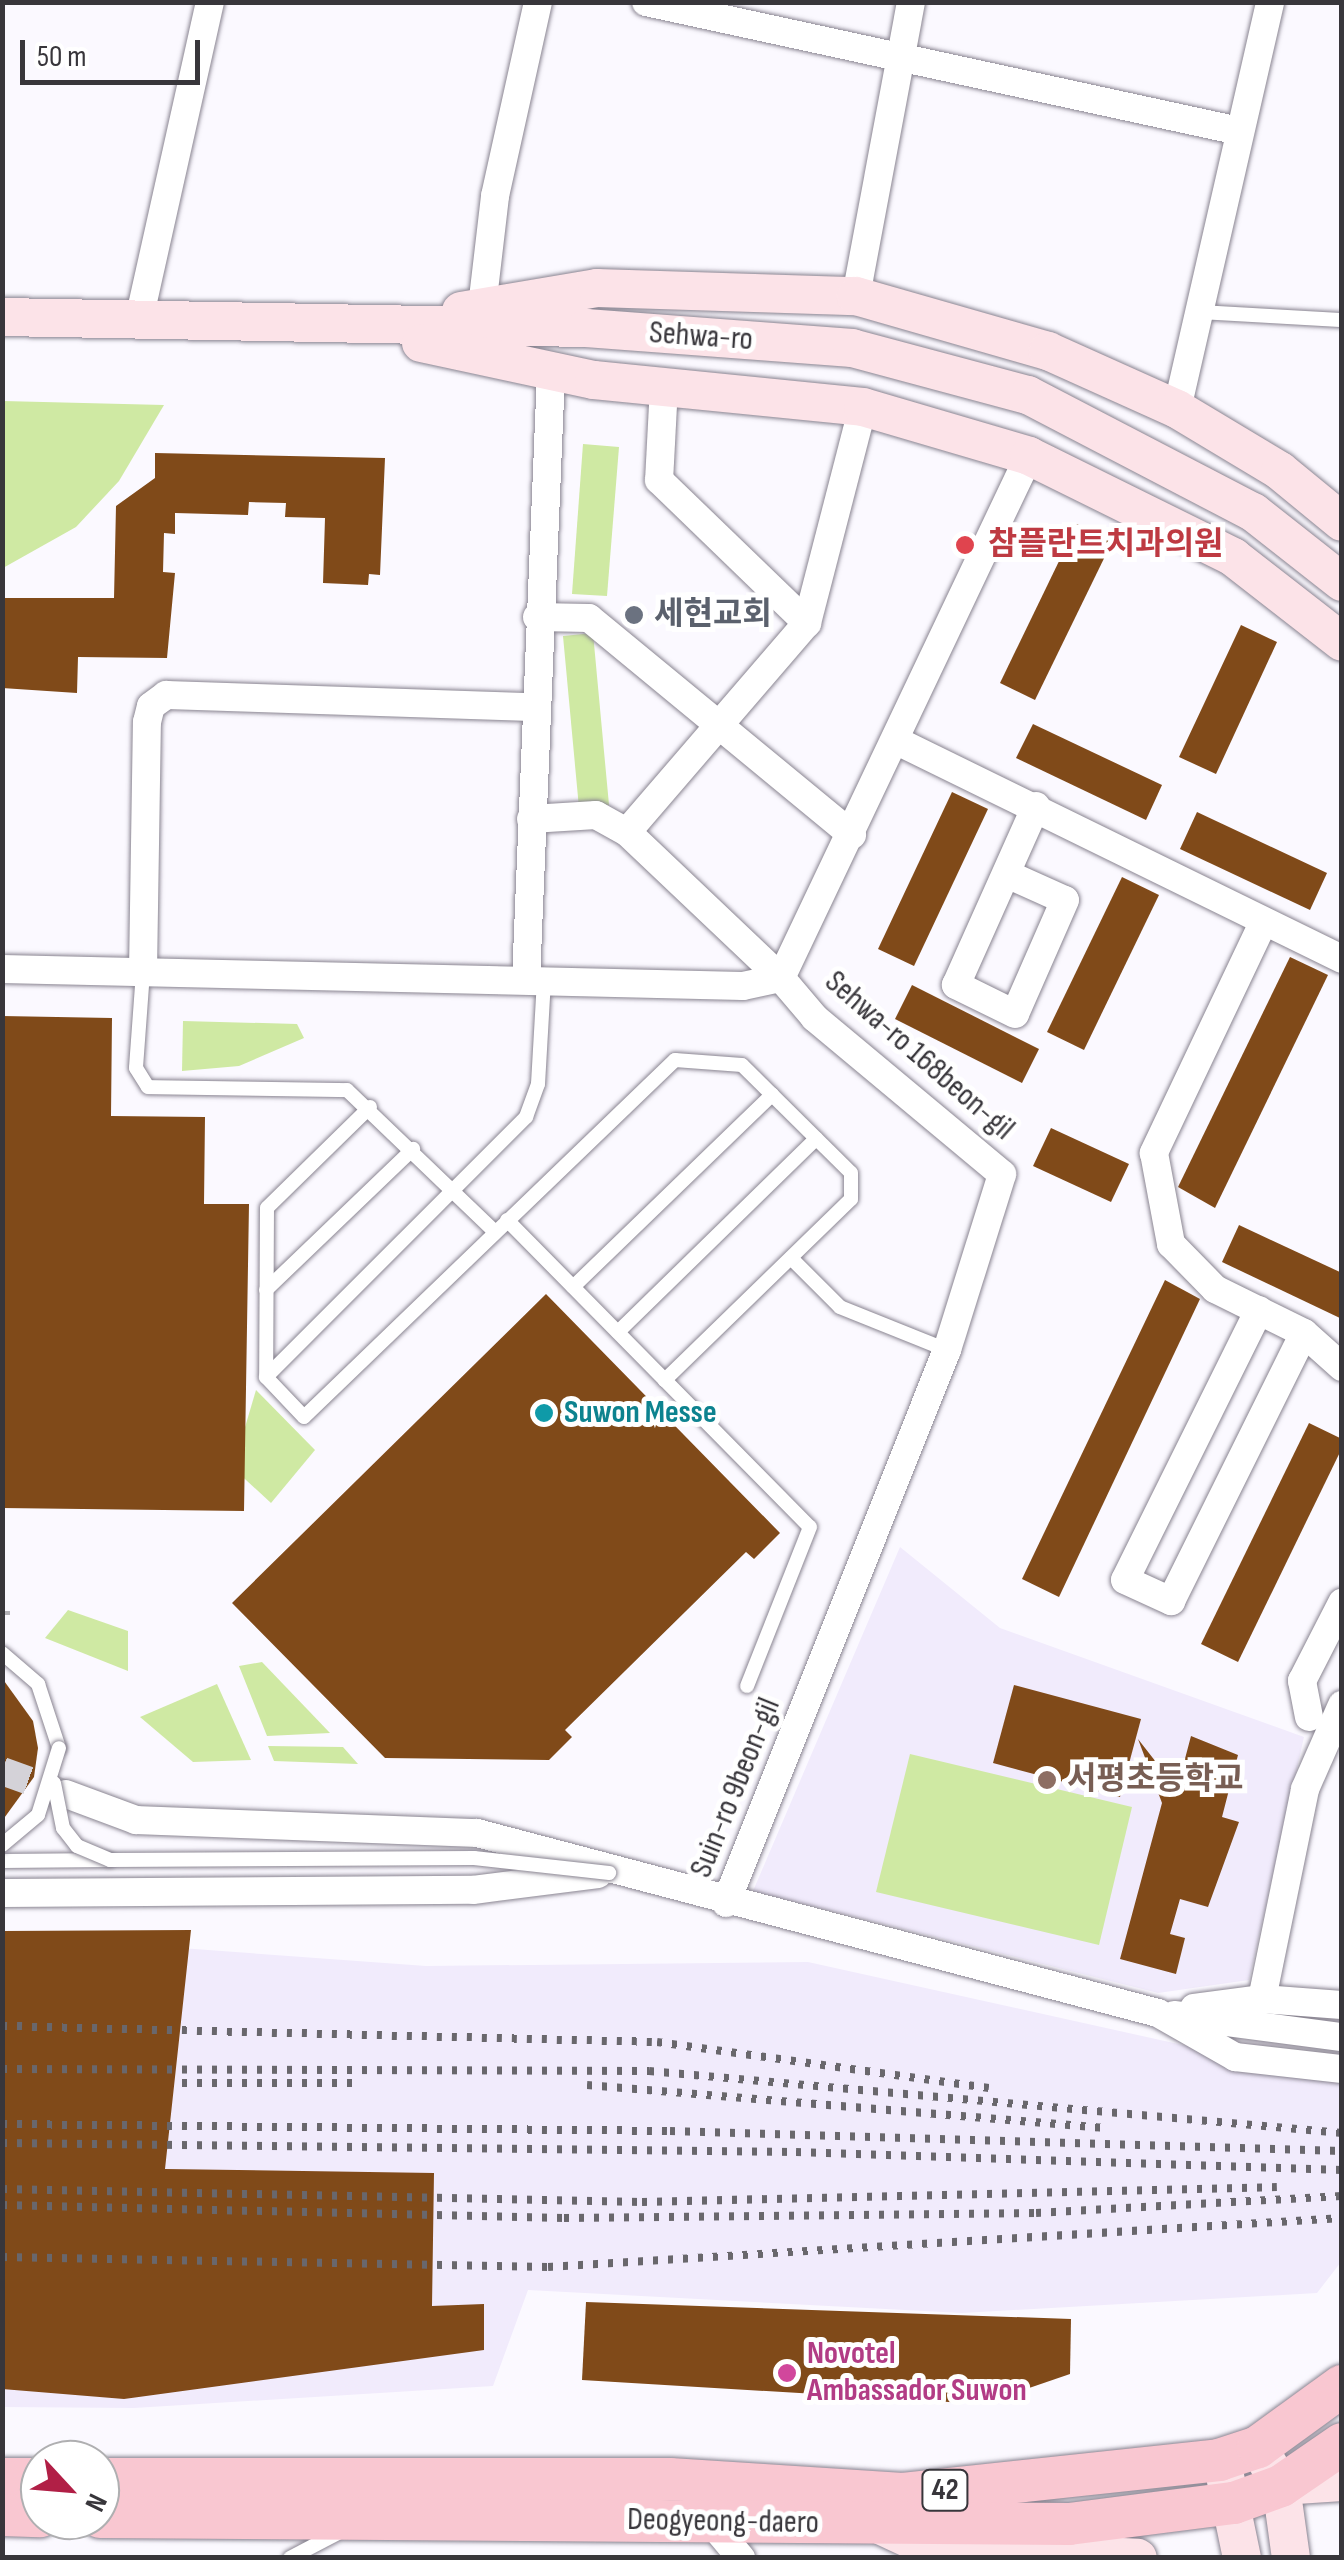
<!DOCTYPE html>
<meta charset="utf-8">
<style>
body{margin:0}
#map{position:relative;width:1344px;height:2560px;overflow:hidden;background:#fbf9ff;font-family:"Sofia Sans Condensed","Noto Sans KR",sans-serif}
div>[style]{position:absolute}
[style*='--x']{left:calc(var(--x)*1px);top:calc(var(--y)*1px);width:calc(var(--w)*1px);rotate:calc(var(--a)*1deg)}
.built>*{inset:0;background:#f1ebfc}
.green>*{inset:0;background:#cfe9a3}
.building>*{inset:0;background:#804a19}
.minor-tunnel>*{height:28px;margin-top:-14px;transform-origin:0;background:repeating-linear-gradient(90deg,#d4d2d8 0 28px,transparent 0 42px)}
.path>*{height:4px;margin-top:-2px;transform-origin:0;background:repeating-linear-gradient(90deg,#b3b1b7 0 8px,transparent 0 13px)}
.roads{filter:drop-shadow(0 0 2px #898491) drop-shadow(0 0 2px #898491)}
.service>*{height:14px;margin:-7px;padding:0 7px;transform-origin:7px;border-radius:7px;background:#fff}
.minor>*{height:28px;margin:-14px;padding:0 14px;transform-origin:14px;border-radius:14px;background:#fff}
.secondary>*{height:38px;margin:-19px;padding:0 19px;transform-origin:19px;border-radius:19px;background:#fce3e8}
.primary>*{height:42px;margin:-21px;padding:0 21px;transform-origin:21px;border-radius:21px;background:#f9c7d1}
.rail>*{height:8px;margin-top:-4px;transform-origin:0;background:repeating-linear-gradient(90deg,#69676c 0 5px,transparent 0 15px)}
.bridges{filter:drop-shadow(0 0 2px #898491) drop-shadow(0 0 2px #898491)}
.service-bridge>*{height:14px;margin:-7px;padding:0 7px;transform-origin:7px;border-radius:7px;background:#fff}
.dots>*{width:28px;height:28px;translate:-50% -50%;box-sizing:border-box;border:5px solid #fff;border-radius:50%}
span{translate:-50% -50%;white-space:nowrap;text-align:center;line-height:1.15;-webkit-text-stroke:10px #fff;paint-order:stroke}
.shield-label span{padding:2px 8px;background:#fff;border:2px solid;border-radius:8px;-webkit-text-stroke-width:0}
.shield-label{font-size:30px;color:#38363b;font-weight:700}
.street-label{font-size:32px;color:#38363b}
.health-label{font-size:32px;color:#be3a42;font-weight:700}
.left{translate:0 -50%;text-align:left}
.worship-label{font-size:32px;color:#5b616d;font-weight:700}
.culture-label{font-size:32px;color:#0d838f;font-weight:700}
.education-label{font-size:32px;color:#785e54;font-weight:700}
.hotel-label{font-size:32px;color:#b23c85;font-weight:700}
.frame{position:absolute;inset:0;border:5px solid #38363b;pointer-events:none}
.north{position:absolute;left:20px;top:2440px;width:100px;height:100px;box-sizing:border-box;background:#fff;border:2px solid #afafb1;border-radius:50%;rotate:116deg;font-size:28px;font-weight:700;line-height:40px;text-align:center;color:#38363b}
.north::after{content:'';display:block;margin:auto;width:35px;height:45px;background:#b11f46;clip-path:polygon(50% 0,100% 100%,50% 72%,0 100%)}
.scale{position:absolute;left:20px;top:40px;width:180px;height:45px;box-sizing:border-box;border:5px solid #38363b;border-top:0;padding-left:12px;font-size:30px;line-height:35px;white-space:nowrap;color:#38363b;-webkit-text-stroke:8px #fff;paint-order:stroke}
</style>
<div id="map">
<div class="built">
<div style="clip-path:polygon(900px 1547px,1000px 1628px,1304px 1737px,1249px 1980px,1158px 1993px,753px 1891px)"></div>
<div style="clip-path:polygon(3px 1935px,426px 1966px,808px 1962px,1255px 2061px,1341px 2070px,1341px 2262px,1317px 2293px,962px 2313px,528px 2290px,493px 2386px,134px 2408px,3px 2407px)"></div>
</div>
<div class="green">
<div style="clip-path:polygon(3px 401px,164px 405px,119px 481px,76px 527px,3px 568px)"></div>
<div style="clip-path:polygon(583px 444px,619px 447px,607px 596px,572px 594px)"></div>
<div style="clip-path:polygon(593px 633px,609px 805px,579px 808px,563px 636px)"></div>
<div style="clip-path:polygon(183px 1021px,297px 1024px,304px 1038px,239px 1066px,182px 1071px)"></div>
<div style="clip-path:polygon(256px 1390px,315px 1450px,271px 1503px,233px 1468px)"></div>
<div style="clip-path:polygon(68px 1610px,128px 1631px,128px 1671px,45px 1638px)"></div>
<div style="clip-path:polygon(262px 1662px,330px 1733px,267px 1736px,239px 1666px)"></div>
<div style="clip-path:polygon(217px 1684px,251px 1760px,193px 1762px,140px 1717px)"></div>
<div style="clip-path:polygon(268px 1746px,343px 1747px,358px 1764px,274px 1761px)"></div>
<div style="clip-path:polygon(910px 1754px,1132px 1807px,1099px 1945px,876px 1892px)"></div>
</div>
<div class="building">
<div style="clip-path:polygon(155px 453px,385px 458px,380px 575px,369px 574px,368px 585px,323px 583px,325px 518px,285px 517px,286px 503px,249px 502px,248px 515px,175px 513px,175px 534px,164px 533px,163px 572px,175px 573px,167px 658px,78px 657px,77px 693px,2px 688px,2px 598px,114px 598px,116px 506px,155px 478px)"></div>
<div style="clip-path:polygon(1077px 524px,1112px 542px,1035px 700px,1000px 683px)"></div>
<div style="clip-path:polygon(1241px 625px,1277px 642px,1216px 774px,1179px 757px)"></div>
<div style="clip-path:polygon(1033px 724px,1162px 785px,1146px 820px,1016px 758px)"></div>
<div style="clip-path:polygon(952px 792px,988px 809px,914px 966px,878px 949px)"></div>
<div style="clip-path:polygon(1197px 812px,1327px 873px,1310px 910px,1180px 849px)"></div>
<div style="clip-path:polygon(1122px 877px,1159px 895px,1084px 1050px,1047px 1032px)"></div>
<div style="clip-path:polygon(1290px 957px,1328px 975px,1215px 1208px,1178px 1187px)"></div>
<div style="clip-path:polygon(912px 985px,1039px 1049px,1022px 1083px,895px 1019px)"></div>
<div style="clip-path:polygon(2px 1016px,112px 1018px,111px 1116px,205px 1117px,204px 1204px,249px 1204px,244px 1511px,2px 1508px)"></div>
<div style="clip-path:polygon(1051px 1128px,1129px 1164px,1111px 1202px,1033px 1166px)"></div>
<div style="clip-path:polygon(1239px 1225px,1342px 1273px,1342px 1319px,1222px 1262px)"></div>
<div style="clip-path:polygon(1165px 1280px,1200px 1299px,1059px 1597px,1022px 1579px)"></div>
<div style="clip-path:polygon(546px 1294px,780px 1533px,754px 1559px,746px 1552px,565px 1730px,572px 1737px,549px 1760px,385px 1758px,232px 1603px)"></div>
<div style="clip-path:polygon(1309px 1423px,1342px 1439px,1342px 1448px,1238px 1662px,1201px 1644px)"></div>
<div style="clip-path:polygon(2px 1678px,33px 1721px,38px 1748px,34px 1777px,2px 1821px)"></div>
<div style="clip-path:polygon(1014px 1685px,1141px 1719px,1120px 1797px,993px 1763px)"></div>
<div style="clip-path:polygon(1191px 1736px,1238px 1755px,1222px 1817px,1239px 1822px,1208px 1907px,1180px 1899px,1170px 1934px,1185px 1938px,1176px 1974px,1120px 1959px,1162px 1803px,1138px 1739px,1177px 1789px)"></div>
<div style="clip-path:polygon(191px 1930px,165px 2169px,434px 2173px,432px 2306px,484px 2304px,484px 2350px,124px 2399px,2px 2389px,2px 1931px)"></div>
<div style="clip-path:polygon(586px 2302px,1071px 2319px,1070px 2374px,982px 2404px,582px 2380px)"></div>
</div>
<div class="minor-tunnel">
<div style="--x:2;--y:1771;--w:68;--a:19.8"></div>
</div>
<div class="path">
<div style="--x:2;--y:1613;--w:9;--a:0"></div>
</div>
<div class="roads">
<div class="service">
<div style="--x:1198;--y:312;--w:144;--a:3.2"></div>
<div style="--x:143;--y:972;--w:96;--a:94.2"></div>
<div style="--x:136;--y:1068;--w:22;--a:58"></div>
<div style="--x:148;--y:1087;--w:199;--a:0.9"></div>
<div style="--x:347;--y:1090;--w:205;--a:43.8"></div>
<div style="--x:370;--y:1107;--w:144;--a:135.6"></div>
<div style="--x:267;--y:1208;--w:169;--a:90.3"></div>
<div style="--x:266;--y:1377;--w:55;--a:46.5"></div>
<div style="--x:304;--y:1417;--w:515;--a:-43.9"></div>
<div style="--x:675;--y:1060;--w:67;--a:4.3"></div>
<div style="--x:742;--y:1065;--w:153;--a:44.7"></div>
<div style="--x:851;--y:1173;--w:26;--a:90"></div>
<div style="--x:851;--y:1199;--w:260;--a:135.8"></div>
<div style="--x:507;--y:1220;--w:431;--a:45.4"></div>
<div style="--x:810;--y:1527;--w:171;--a:111.6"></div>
<div style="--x:791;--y:1258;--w:69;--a:45"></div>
<div style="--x:840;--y:1307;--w:115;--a:21.9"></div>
<div style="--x:573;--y:1287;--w:277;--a:-44"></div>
<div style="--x:266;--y:1290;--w:204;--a:-43.8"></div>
<div style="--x:618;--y:1332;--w:277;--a:-44.3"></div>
<div style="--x:266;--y:1377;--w:368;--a:-45"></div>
<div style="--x:526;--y:1117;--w:35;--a:-70"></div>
<div style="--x:538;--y:1084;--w:105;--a:-86.7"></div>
<div style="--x:2;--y:1653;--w:48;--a:40.7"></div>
<div style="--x:38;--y:1684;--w:67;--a:71.8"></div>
<div style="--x:2;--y:1861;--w:107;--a:-0.5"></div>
<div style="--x:290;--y:2558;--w:54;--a:-27.5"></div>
</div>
<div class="minor">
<div style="--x:646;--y:2;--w:607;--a:12.27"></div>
<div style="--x:856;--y:296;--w:299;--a:-79.4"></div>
<div style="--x:482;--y:307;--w:112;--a:-83.3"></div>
<div style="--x:495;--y:196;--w:199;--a:-77.5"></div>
<div style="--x:138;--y:324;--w:330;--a:-77.4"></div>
<div style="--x:664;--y:386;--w:94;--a:93"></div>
<div style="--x:659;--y:480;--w:206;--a:44"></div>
<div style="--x:1177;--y:409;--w:417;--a:-77.1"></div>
<div style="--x:537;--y:617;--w:52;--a:1.1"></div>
<div style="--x:589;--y:618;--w:341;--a:39.5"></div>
<div style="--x:897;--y:741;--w:496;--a:26.1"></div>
<div style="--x:531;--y:819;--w:65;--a:-3.5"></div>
<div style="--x:596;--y:815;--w:35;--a:29"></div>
<div style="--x:627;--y:832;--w:212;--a:43.5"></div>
<div style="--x:627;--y:832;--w:276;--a:-49.3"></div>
<div style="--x:807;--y:623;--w:223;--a:-75.5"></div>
<div style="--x:1009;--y:875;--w:61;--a:24.1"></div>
<div style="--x:1065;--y:900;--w:124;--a:113.7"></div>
<div style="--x:1015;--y:1014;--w:66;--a:-153.8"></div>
<div style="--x:956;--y:985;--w:196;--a:-65.9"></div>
<div style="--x:1263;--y:923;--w:255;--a:115.4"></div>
<div style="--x:1154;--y:1153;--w:93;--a:79.4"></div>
<div style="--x:1171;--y:1244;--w:63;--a:45.6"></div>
<div style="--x:1215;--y:1289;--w:99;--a:26.3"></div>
<div style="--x:1304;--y:1333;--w:51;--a:41.8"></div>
<div style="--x:2;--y:969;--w:741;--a:1.31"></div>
<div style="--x:743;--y:986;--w:39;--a:-12"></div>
<div style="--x:143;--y:972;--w:250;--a:-89.1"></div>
<div style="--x:147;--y:722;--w:16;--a:-76"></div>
<div style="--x:151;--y:706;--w:19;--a:-36"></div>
<div style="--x:166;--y:695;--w:367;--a:1.9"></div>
<div style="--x:526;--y:980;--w:608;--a:-87.64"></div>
<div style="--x:1259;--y:1310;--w:301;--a:116.4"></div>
<div style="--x:1125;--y:1580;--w:51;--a:24.5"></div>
<div style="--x:1171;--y:1601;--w:299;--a:-63.6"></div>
<div style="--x:1309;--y:1717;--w:37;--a:-101"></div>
<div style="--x:1302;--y:1681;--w:88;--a:-62.9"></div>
<div style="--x:66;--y:1794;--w:75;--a:20.4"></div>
<div style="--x:136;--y:1820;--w:341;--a:2.2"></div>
<div style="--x:477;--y:1833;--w:704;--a:14.81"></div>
<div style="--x:1158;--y:2013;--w:89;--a:29.7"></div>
<div style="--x:1235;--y:2057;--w:108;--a:6.4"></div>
<div style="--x:2;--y:1893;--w:471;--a:-0.4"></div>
<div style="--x:473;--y:1890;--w:126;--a:-7.3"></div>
<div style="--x:726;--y:1903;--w:596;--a:-68.22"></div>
<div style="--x:947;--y:1350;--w:184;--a:-72.6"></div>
<div style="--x:1002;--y:1174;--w:244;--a:-140.2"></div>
<div style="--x:815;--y:1018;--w:52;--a:-130.4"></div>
<div style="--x:781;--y:978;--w:578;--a:-64.59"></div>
<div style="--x:1262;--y:1999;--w:214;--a:-78.4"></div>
<div style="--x:1305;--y:1789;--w:92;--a:-66.2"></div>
<div style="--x:1194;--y:2008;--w:69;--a:-7.5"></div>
<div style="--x:1262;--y:1999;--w:80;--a:4.3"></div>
<div style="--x:1174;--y:2015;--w:169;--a:7.5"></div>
<div style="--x:709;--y:2520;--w:50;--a:49.9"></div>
</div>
<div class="secondary">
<div style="--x:461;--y:311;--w:138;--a:-9.6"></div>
<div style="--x:597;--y:288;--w:259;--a:1.8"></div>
<div style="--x:856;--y:296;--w:200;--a:16"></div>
<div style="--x:1048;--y:351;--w:141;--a:24.2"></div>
<div style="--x:1177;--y:409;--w:120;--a:31"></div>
<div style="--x:1280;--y:471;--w:80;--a:39.4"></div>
<div style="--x:2;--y:317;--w:584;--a:1.08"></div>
<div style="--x:586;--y:328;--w:267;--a:4.3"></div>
<div style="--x:852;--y:348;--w:182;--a:15"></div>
<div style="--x:1028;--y:395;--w:254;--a:27.5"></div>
<div style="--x:1253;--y:512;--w:113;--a:38.2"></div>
<div style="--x:421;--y:343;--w:177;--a:12.1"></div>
<div style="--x:594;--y:380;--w:270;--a:5.7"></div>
<div style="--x:863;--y:407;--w:173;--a:16.4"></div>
<div style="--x:1029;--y:456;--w:228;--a:26.3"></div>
<div style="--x:1233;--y:557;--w:138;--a:37.9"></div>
<div style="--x:1267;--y:2462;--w:28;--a:60"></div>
<div style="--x:1281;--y:2486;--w:73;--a:82.1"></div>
<div style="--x:1225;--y:2476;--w:84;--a:78.3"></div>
<div style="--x:1281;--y:2486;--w:61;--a:-3.8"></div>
<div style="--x:880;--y:2525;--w:54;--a:25.1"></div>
<div style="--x:929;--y:2548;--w:209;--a:2.7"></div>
</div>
<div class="primary">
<div style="--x:2;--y:2479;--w:38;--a:0"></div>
<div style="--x:100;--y:2479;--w:570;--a:0"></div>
<div style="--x:670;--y:2479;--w:233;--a:3.7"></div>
<div style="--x:903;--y:2494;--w:318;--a:-6.1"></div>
<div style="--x:1219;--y:2460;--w:41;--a:-18.4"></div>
<div style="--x:1258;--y:2447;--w:104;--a:-36"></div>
<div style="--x:2;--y:2515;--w:38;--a:2"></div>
<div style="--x:100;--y:2517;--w:969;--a:0.41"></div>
<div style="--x:1069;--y:2524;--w:166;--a:-7.3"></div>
<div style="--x:1234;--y:2503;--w:50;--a:-19.9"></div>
<div style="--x:1281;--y:2486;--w:74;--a:-34.5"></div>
</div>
</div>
<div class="rail">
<div style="--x:2;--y:2026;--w:655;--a:1.4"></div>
<div style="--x:657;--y:2042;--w:335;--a:7.9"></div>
<div style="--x:2;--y:2069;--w:647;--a:0.18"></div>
<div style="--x:649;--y:2071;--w:696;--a:5.11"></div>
<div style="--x:182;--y:2083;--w:175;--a:0"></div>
<div style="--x:587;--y:2085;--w:521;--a:4.74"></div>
<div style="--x:2;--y:2124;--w:668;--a:0.6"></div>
<div style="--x:670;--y:2131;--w:672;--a:1.7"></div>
<div style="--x:2;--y:2143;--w:794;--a:0.65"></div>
<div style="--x:796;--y:2152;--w:546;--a:1.89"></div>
<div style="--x:2;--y:2189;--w:640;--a:1.16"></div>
<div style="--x:642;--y:2202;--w:635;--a:-1.35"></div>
<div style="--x:2;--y:2205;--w:562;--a:1.33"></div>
<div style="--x:564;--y:2218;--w:472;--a:-0.6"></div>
<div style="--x:1036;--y:2213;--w:306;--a:-3.2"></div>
<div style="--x:2;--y:2257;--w:546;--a:1.05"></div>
<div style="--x:548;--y:2267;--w:796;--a:-3.53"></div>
</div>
<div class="bridges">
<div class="service-bridge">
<div style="--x:54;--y:1783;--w:46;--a:78.7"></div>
<div style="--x:63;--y:1828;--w:23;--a:52"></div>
<div style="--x:77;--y:1846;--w:36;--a:23"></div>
<div style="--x:110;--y:1860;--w:364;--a:-0.3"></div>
<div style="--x:474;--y:1858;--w:136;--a:6.3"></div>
<div style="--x:2;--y:1845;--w:47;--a:-39.8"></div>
<div style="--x:38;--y:1815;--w:70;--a:-72.6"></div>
</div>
</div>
<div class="dots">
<div style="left:965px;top:545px;background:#e0444e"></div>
<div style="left:634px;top:615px;background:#6b7280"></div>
<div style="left:544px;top:1413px;background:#0f9aa8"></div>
<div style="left:1047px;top:1780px;background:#8d6e63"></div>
<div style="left:787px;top:2373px;background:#d1479c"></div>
</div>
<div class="shield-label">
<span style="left:945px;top:2490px">42</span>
</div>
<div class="street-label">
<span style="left:701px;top:337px;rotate:4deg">Sehwa-ro</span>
<span style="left:919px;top:1056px;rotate:41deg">Sehwa-ro 168beon-gil</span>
<span style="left:736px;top:1788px;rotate:-68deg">Suin-ro 9beon-gil</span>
<span style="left:723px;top:2522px;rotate:1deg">Deogyeong-daero</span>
</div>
<div class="health-label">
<span class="left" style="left:988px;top:545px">참플란트치과의원</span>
</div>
<div class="worship-label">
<span class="left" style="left:654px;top:615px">세현교회</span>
</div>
<div class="culture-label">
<span class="left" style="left:564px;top:1413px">Suwon Messe</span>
</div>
<div class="education-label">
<span class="left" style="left:1067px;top:1780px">서평초등학교</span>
</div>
<div class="hotel-label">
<span class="left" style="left:807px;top:2373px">Novotel<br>Ambassador Suwon</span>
</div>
<div class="frame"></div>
<div class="north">N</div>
<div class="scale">50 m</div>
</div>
